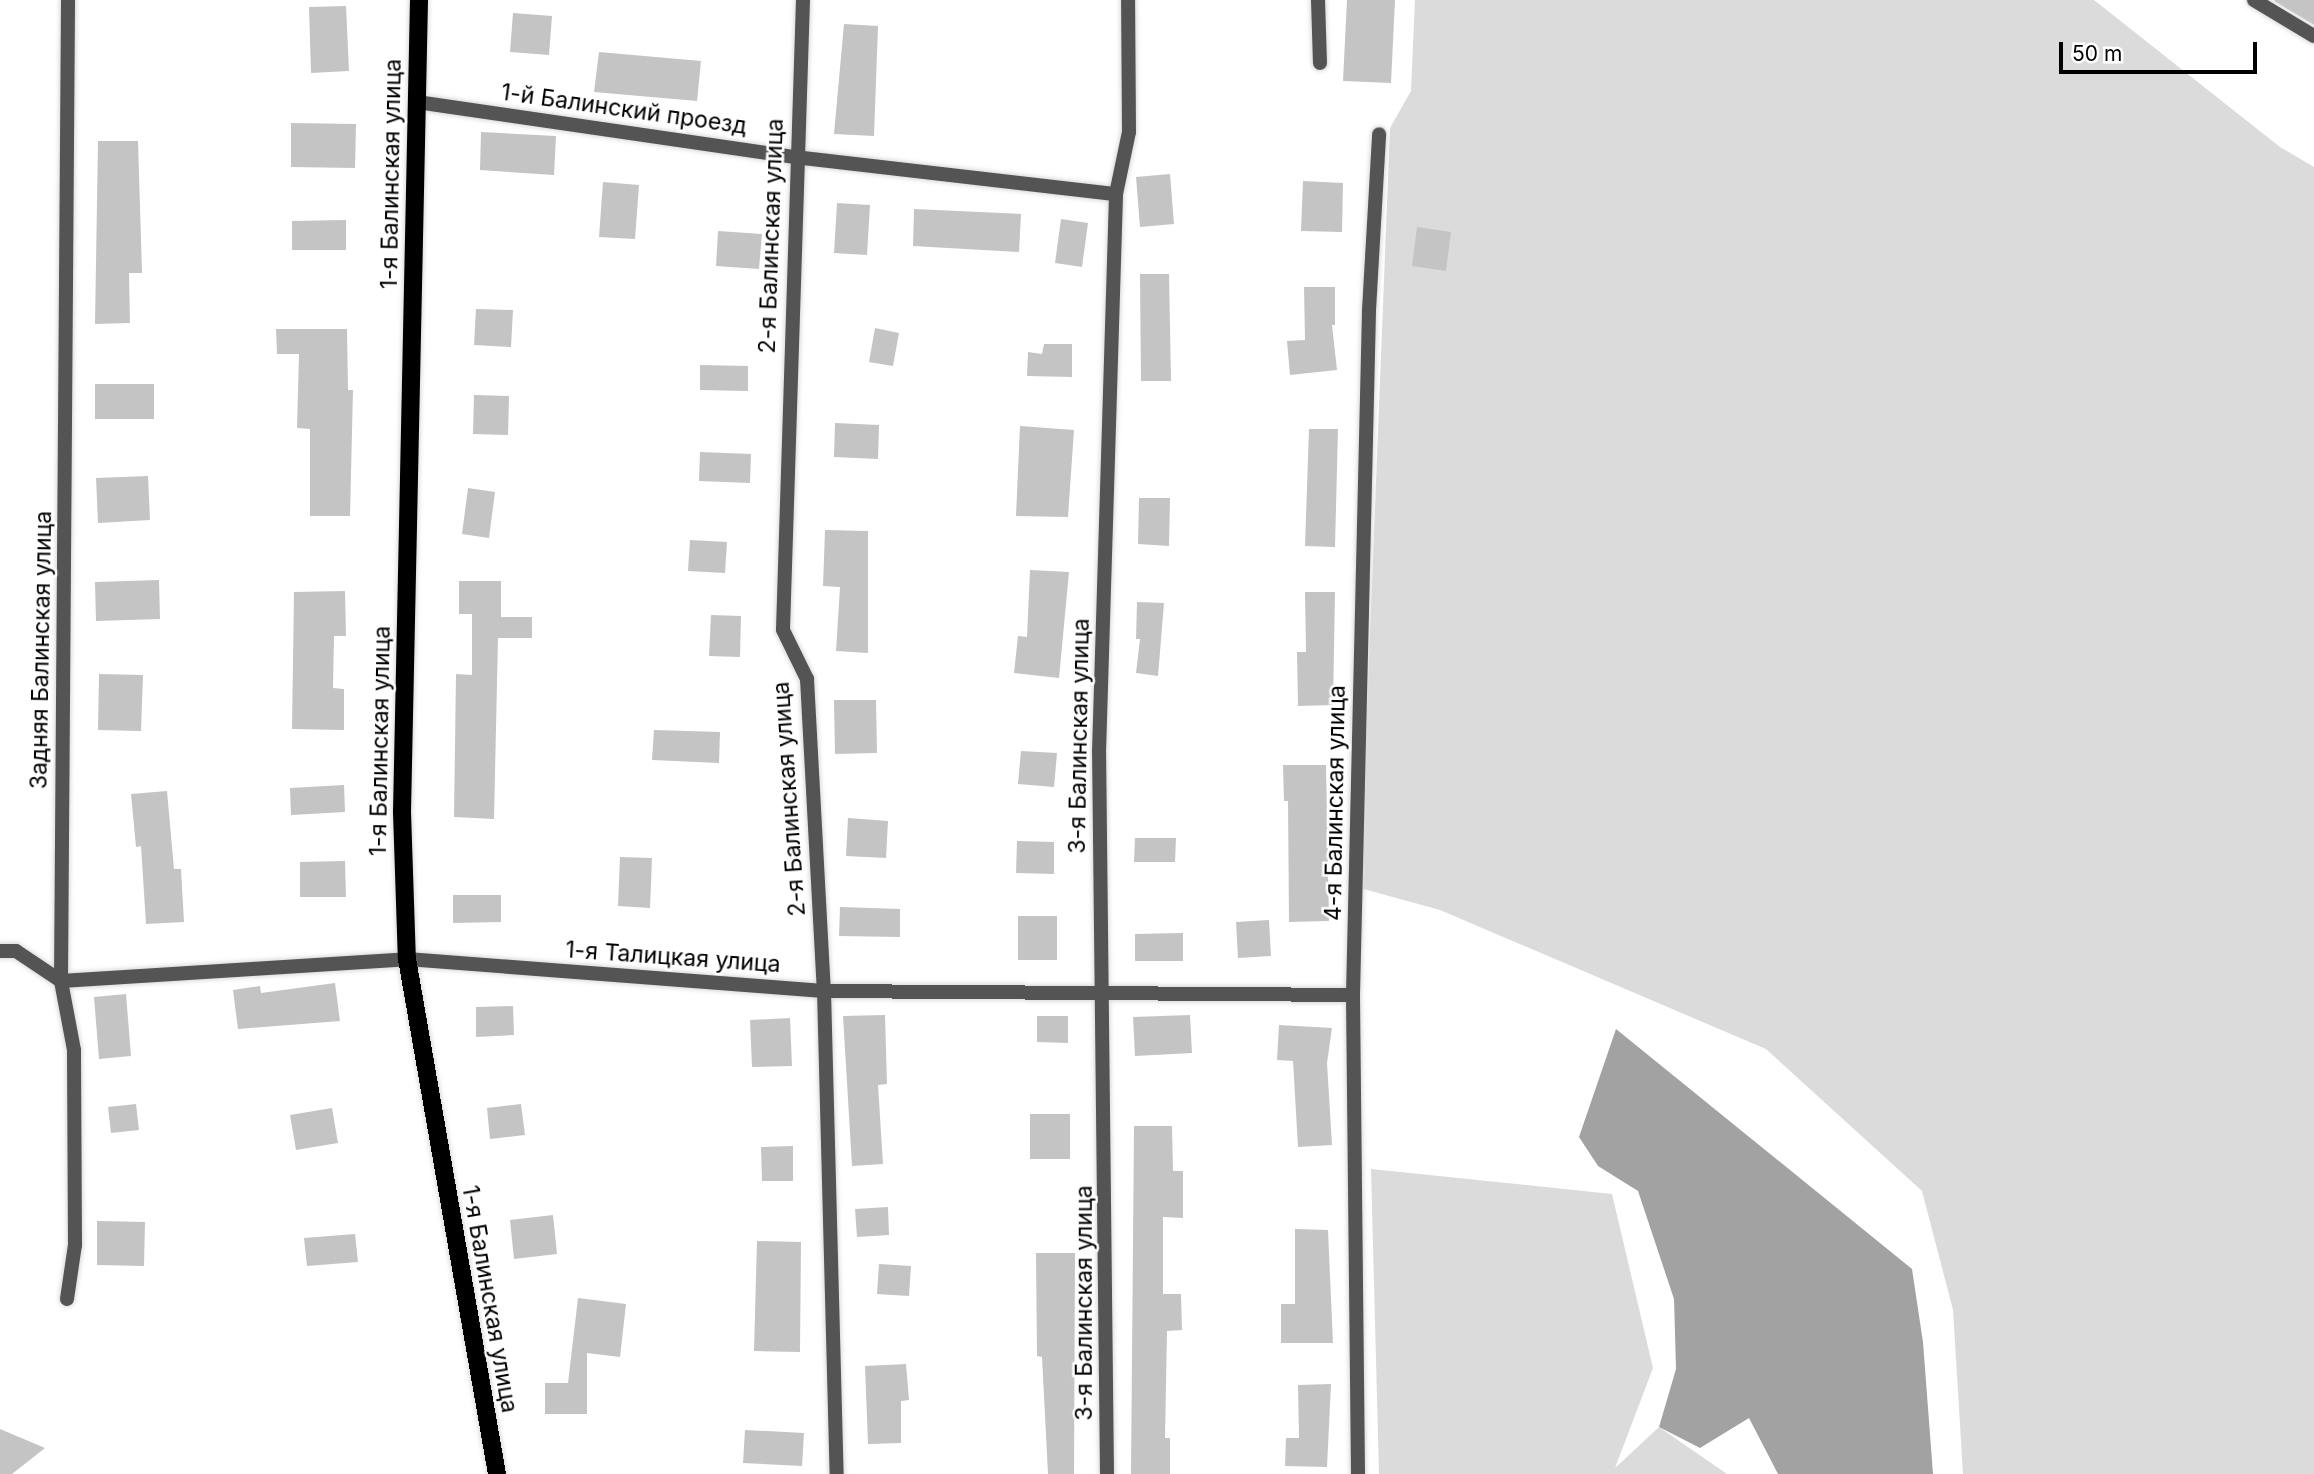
<!DOCTYPE html>
<meta charset="utf-8">
<style>
body{margin:0}
#map{position:relative;width:2314px;height:1474px;overflow:hidden;background:#fff;font-family:Inter,sans-serif}
div>[style]{position:absolute}
[style*='--x']{left:calc(var(--x)*1px);top:calc(var(--y)*1px);width:calc(var(--w)*1px);rotate:calc(var(--a)*1deg)}
.green>*{inset:0;background:#dbdbdb}
.water>*{inset:0;background:#a2a2a2}
.building>*{inset:0;background:#c4c4c4}
.roads{filter:drop-shadow(0 0 2px #dbdbdb) drop-shadow(0 0 2px #dbdbdb)}
.street>*{height:14px;margin:-7px;padding:0 7px;transform-origin:7px;border-radius:7px;background:#545454}
.primary>*{height:18px;margin:-9px;padding:0 9px;transform-origin:9px;border-radius:9px;background:#000}
span{translate:-50% -50%;white-space:nowrap;text-align:center;line-height:1.15;-webkit-text-stroke:5px #fff;paint-order:stroke}
.street-label{font-size:23px;color:#000}
.scale{position:absolute;left:2059px;top:42px;width:198px;height:32px;box-sizing:border-box;border:4px solid #000;border-top:0;padding-left:9px;font-size:21px;line-height:24px;white-space:nowrap;color:#000;-webkit-text-stroke:5px #fff;paint-order:stroke}
</style>
<div id="map">
<div class="green">
<div style="clip-path:polygon(1415px 0,2094px 0,2280px 147px,2314px 167px,2314px 1474px,1963px 1474px,1953px 1310px,1922px 1191px,1766px 1049px,1440px 910px,1360px 888px,1390px 128px,1411px 91px)"></div>
<div style="clip-path:polygon(1371px 1169px,1612px 1194px,1653px 1368px,1615px 1468px,1659px 1427px,1727px 1474px,1379px 1474px)"></div>
</div>
<div class="water">
<div style="clip-path:polygon(1616px 1029px,1912px 1269px,1923px 1342px,1933px 1474px,1778px 1474px,1749px 1418px,1700px 1448px,1659px 1427px,1676px 1369px,1674px 1299px,1638px 1191px,1598px 1166px,1579px 1137px)"></div>
</div>
<div class="building">
<div style="clip-path:polygon(1347px 0,1395px 0,1391px 83px,1343px 81px)"></div>
<div style="clip-path:polygon(2275px 0,2314px 0,2314px 25px,2274px 1px)"></div>
<div style="clip-path:polygon(346px 6px,349px 71px,311px 73px,309px 7px)"></div>
<div style="clip-path:polygon(513px 13px,552px 16px,549px 55px,510px 52px)"></div>
<div style="clip-path:polygon(844px 24px,878px 26px,874px 136px,834px 134px)"></div>
<div style="clip-path:polygon(599px 52px,701px 61px,697px 101px,594px 92px)"></div>
<div style="clip-path:polygon(291px 123px,356px 124px,355px 168px,291px 167px)"></div>
<div style="clip-path:polygon(481px 132px,556px 136px,554px 175px,480px 170px)"></div>
<div style="clip-path:polygon(98px 141px,138px 141px,142px 273px,129px 273px,130px 323px,95px 324px)"></div>
<div style="clip-path:polygon(1170px 174px,1174px 224px,1140px 227px,1136px 177px)"></div>
<div style="clip-path:polygon(1303px 181px,1343px 183px,1342px 232px,1301px 231px)"></div>
<div style="clip-path:polygon(603px 182px,639px 185px,635px 239px,599px 237px)"></div>
<div style="clip-path:polygon(837px 203px,870px 205px,867px 255px,834px 253px)"></div>
<div style="clip-path:polygon(914px 209px,1021px 214px,1019px 252px,913px 246px)"></div>
<div style="clip-path:polygon(1061px 219px,1088px 223px,1082px 267px,1055px 263px)"></div>
<div style="clip-path:polygon(346px 220px,346px 250px,292px 250px,292px 221px)"></div>
<div style="clip-path:polygon(1417px 227px,1451px 232px,1446px 271px,1412px 266px)"></div>
<div style="clip-path:polygon(718px 231px,762px 234px,759px 269px,716px 266px)"></div>
<div style="clip-path:polygon(1140px 274px,1169px 274px,1171px 381px,1141px 381px)"></div>
<div style="clip-path:polygon(1304px 287px,1335px 287px,1335px 325px,1332px 325px,1337px 370px,1290px 375px,1287px 341px,1305px 340px)"></div>
<div style="clip-path:polygon(476px 309px,513px 310px,511px 347px,474px 345px)"></div>
<div style="clip-path:polygon(875px 328px,899px 333px,893px 366px,869px 362px)"></div>
<div style="clip-path:polygon(276px 329px,347px 329px,348px 390px,353px 390px,350px 516px,310px 516px,310px 429px,297px 428px,299px 354px,277px 354px)"></div>
<div style="clip-path:polygon(1044px 344px,1072px 344px,1072px 377px,1027px 376px,1028px 352px,1042px 354px)"></div>
<div style="clip-path:polygon(700px 365px,748px 366px,748px 391px,700px 390px)"></div>
<div style="clip-path:polygon(95px 384px,154px 384px,154px 419px,95px 419px)"></div>
<div style="clip-path:polygon(474px 395px,509px 396px,508px 435px,473px 434px)"></div>
<div style="clip-path:polygon(835px 423px,879px 425px,878px 459px,834px 457px)"></div>
<div style="clip-path:polygon(1020px 426px,1074px 430px,1068px 517px,1016px 516px)"></div>
<div style="clip-path:polygon(1309px 429px,1338px 429px,1335px 547px,1305px 546px)"></div>
<div style="clip-path:polygon(700px 452px,751px 454px,750px 483px,699px 481px)"></div>
<div style="clip-path:polygon(148px 476px,150px 520px,98px 523px,96px 478px)"></div>
<div style="clip-path:polygon(468px 488px,495px 492px,489px 538px,462px 534px)"></div>
<div style="clip-path:polygon(1139px 498px,1170px 498px,1169px 546px,1138px 544px)"></div>
<div style="clip-path:polygon(825px 530px,868px 531px,868px 653px,836px 651px,840px 587px,823px 586px)"></div>
<div style="clip-path:polygon(690px 540px,727px 542px,725px 573px,688px 571px)"></div>
<div style="clip-path:polygon(1030px 570px,1069px 572px,1059px 678px,1014px 673px,1018px 636px,1027px 637px)"></div>
<div style="clip-path:polygon(159px 580px,160px 619px,96px 621px,95px 582px)"></div>
<div style="clip-path:polygon(459px 581px,501px 581px,501px 617px,532px 617px,532px 638px,498px 638px,494px 819px,454px 817px,456px 674px,472px 675px,472px 614px,459px 614px)"></div>
<div style="clip-path:polygon(345px 591px,346px 636px,334px 636px,333px 688px,344px 689px,344px 730px,292px 729px,294px 592px)"></div>
<div style="clip-path:polygon(1305px 592px,1335px 592px,1333px 705px,1298px 706px,1297px 652px,1306px 652px)"></div>
<div style="clip-path:polygon(1137px 602px,1164px 603px,1158px 676px,1136px 673px,1140px 639px,1136px 639px)"></div>
<div style="clip-path:polygon(711px 615px,741px 616px,740px 657px,709px 656px)"></div>
<div style="clip-path:polygon(99px 674px,143px 675px,141px 731px,98px 730px)"></div>
<div style="clip-path:polygon(834px 700px,876px 700px,877px 753px,835px 754px)"></div>
<div style="clip-path:polygon(654px 730px,720px 732px,719px 763px,652px 760px)"></div>
<div style="clip-path:polygon(1021px 751px,1057px 753px,1054px 787px,1018px 784px)"></div>
<div style="clip-path:polygon(1283px 765px,1326px 765px,1329px 921px,1289px 922px,1288px 801px,1284px 801px)"></div>
<div style="clip-path:polygon(344px 785px,345px 812px,291px 815px,290px 788px)"></div>
<div style="clip-path:polygon(167px 791px,174px 869px,181px 869px,184px 922px,146px 924px,141px 846px,136px 847px,131px 794px)"></div>
<div style="clip-path:polygon(848px 818px,888px 821px,886px 858px,846px 856px)"></div>
<div style="clip-path:polygon(1135px 838px,1176px 838px,1175px 862px,1134px 862px)"></div>
<div style="clip-path:polygon(1017px 841px,1054px 842px,1054px 874px,1016px 873px)"></div>
<div style="clip-path:polygon(620px 857px,652px 858px,650px 908px,618px 906px)"></div>
<div style="clip-path:polygon(345px 861px,346px 897px,300px 897px,300px 862px)"></div>
<div style="clip-path:polygon(453px 895px,501px 895px,501px 922px,453px 923px)"></div>
<div style="clip-path:polygon(840px 907px,900px 909px,900px 937px,839px 936px)"></div>
<div style="clip-path:polygon(1018px 916px,1057px 916px,1057px 960px,1018px 960px)"></div>
<div style="clip-path:polygon(1269px 920px,1271px 956px,1238px 958px,1236px 922px)"></div>
<div style="clip-path:polygon(1183px 933px,1183px 961px,1135px 961px,1135px 934px)"></div>
<div style="clip-path:polygon(335px 983px,340px 1021px,238px 1029px,233px 990px,260px 986px,261px 993px)"></div>
<div style="clip-path:polygon(126px 994px,131px 1056px,99px 1059px,94px 997px)"></div>
<div style="clip-path:polygon(513px 1006px,514px 1035px,476px 1037px,476px 1007px)"></div>
<div style="clip-path:polygon(885px 1015px,887px 1084px,878px 1085px,883px 1164px,852px 1166px,843px 1016px)"></div>
<div style="clip-path:polygon(1190px 1015px,1192px 1053px,1135px 1056px,1133px 1017px)"></div>
<div style="clip-path:polygon(1037px 1016px,1068px 1016px,1068px 1043px,1037px 1042px)"></div>
<div style="clip-path:polygon(790px 1018px,792px 1066px,752px 1067px,750px 1020px)"></div>
<div style="clip-path:polygon(1279px 1025px,1332px 1028px,1327px 1063px,1332px 1145px,1298px 1147px,1293px 1061px,1277px 1060px)"></div>
<div style="clip-path:polygon(136px 1104px,139px 1130px,111px 1133px,108px 1107px)"></div>
<div style="clip-path:polygon(521px 1104px,525px 1135px,490px 1139px,487px 1108px)"></div>
<div style="clip-path:polygon(332px 1108px,338px 1143px,296px 1150px,290px 1115px)"></div>
<div style="clip-path:polygon(1030px 1114px,1070px 1114px,1070px 1159px,1030px 1159px)"></div>
<div style="clip-path:polygon(1134px 1126px,1172px 1126px,1173px 1171px,1183px 1171px,1183px 1218px,1163px 1217px,1163px 1294px,1181px 1294px,1182px 1330px,1167px 1331px,1165px 1438px,1170px 1438px,1170px 1474px,1131px 1474px)"></div>
<div style="clip-path:polygon(793px 1146px,793px 1181px,762px 1181px,761px 1147px)"></div>
<div style="clip-path:polygon(888px 1207px,889px 1235px,857px 1237px,855px 1209px)"></div>
<div style="clip-path:polygon(553px 1215px,557px 1254px,514px 1259px,510px 1220px)"></div>
<div style="clip-path:polygon(97px 1221px,145px 1222px,144px 1266px,97px 1265px)"></div>
<div style="clip-path:polygon(1295px 1229px,1328px 1230px,1333px 1343px,1281px 1343px,1281px 1304px,1295px 1304px)"></div>
<div style="clip-path:polygon(355px 1234px,358px 1262px,307px 1266px,304px 1238px)"></div>
<div style="clip-path:polygon(757px 1241px,801px 1242px,800px 1352px,754px 1351px)"></div>
<div style="clip-path:polygon(1036px 1253px,1075px 1253px,1074px 1474px,1048px 1474px,1042px 1357px,1037px 1356px)"></div>
<div style="clip-path:polygon(879px 1264px,911px 1266px,909px 1296px,877px 1294px)"></div>
<div style="clip-path:polygon(578px 1298px,626px 1304px,620px 1357px,587px 1353px,587px 1414px,545px 1414px,545px 1383px,568px 1383px)"></div>
<div style="clip-path:polygon(906px 1364px,909px 1400px,901px 1401px,901px 1443px,868px 1444px,865px 1366px)"></div>
<div style="clip-path:polygon(1331px 1384px,1327px 1467px,1285px 1466px,1286px 1438px,1299px 1438px,1298px 1385px)"></div>
<div style="clip-path:polygon(0 1429px,45px 1448px,12px 1474px,0 1474px)"></div>
<div style="clip-path:polygon(745px 1430px,804px 1433px,802px 1466px,743px 1463px)"></div>
</div>
<div class="roads">
<div class="street">
<div style="--x:803;--y:0;--w:630;--a:91.82"></div>
<div style="--x:783;--y:630;--w:55;--a:63.9"></div>
<div style="--x:807;--y:679;--w:312;--a:86.9"></div>
<div style="--x:824;--y:991;--w:483;--a:88.5"></div>
<div style="--x:1318;--y:0;--w:63;--a:88.2"></div>
<div style="--x:2254;--y:0;--w:70;--a:31"></div>
<div style="--x:417;--y:102;--w:382;--a:8.3"></div>
<div style="--x:795;--y:157;--w:323;--a:6.6"></div>
<div style="--x:0;--y:951;--w:16;--a:0"></div>
<div style="--x:16;--y:951;--w:54;--a:33.7"></div>
<div style="--x:61;--y:981;--w:347;--a:-3.6"></div>
<div style="--x:407;--y:959;--w:418;--a:4.4"></div>
<div style="--x:824;--y:991;--w:529;--a:0.43"></div>
<div style="--x:67;--y:1299;--w:55;--a:-81.6"></div>
<div style="--x:75;--y:1245;--w:195;--a:-90.3"></div>
<div style="--x:74;--y:1050;--w:70;--a:-100.7"></div>
<div style="--x:61;--y:981;--w:981;--a:-89.59"></div>
<div style="--x:1107;--y:1474;--w:722;--a:-90.63"></div>
<div style="--x:1099;--y:752;--w:558;--a:-88.25"></div>
<div style="--x:1116;--y:194;--w:63;--a:-78.2"></div>
<div style="--x:1129;--y:132;--w:132;--a:-90.4"></div>
<div style="--x:1358;--y:1474;--w:479;--a:-90.6"></div>
<div style="--x:1353;--y:995;--w:685;--a:-88.66"></div>
<div style="--x:1369;--y:310;--w:176;--a:-86.7"></div>
</div>
<div class="primary">
<div style="--x:419;--y:0;--w:812;--a:91.2"></div>
<div style="--x:402;--y:812;--w:147;--a:88.1"></div>
<div style="--x:407;--y:959;--w:523;--a:80.09"></div>
</div>
</div>
<div class="street-label">
<span style="left:624px;top:109px;rotate:8deg">1-й Балинский проезд</span>
<span style="left:391px;top:174px;rotate:-89deg">1-я Балинская улица</span>
<span style="left:771px;top:236px;rotate:-88deg">2-я Балинская улица</span>
<span style="left:41px;top:650px;rotate:-89deg">Задняя Балинская улица</span>
<span style="left:1079px;top:736px;rotate:-89deg">3-я Балинская улица</span>
<span style="left:380px;top:741px;rotate:-89deg">1-я Балинская улица</span>
<span style="left:789px;top:799px;rotate:-94deg">2-я Балинская улица</span>
<span style="left:1335px;top:803px;rotate:-89deg">4-я Балинская улица</span>
<span style="left:673px;top:957px;rotate:4deg">1-я Талицкая улица</span>
<span style="left:490px;top:1299px;rotate:80deg">1-я Балинская улица</span>
<span style="left:1084px;top:1303px;rotate:-90deg">3-я Балинская улица</span>
</div>
<div class="scale">50 m</div>
</div>
